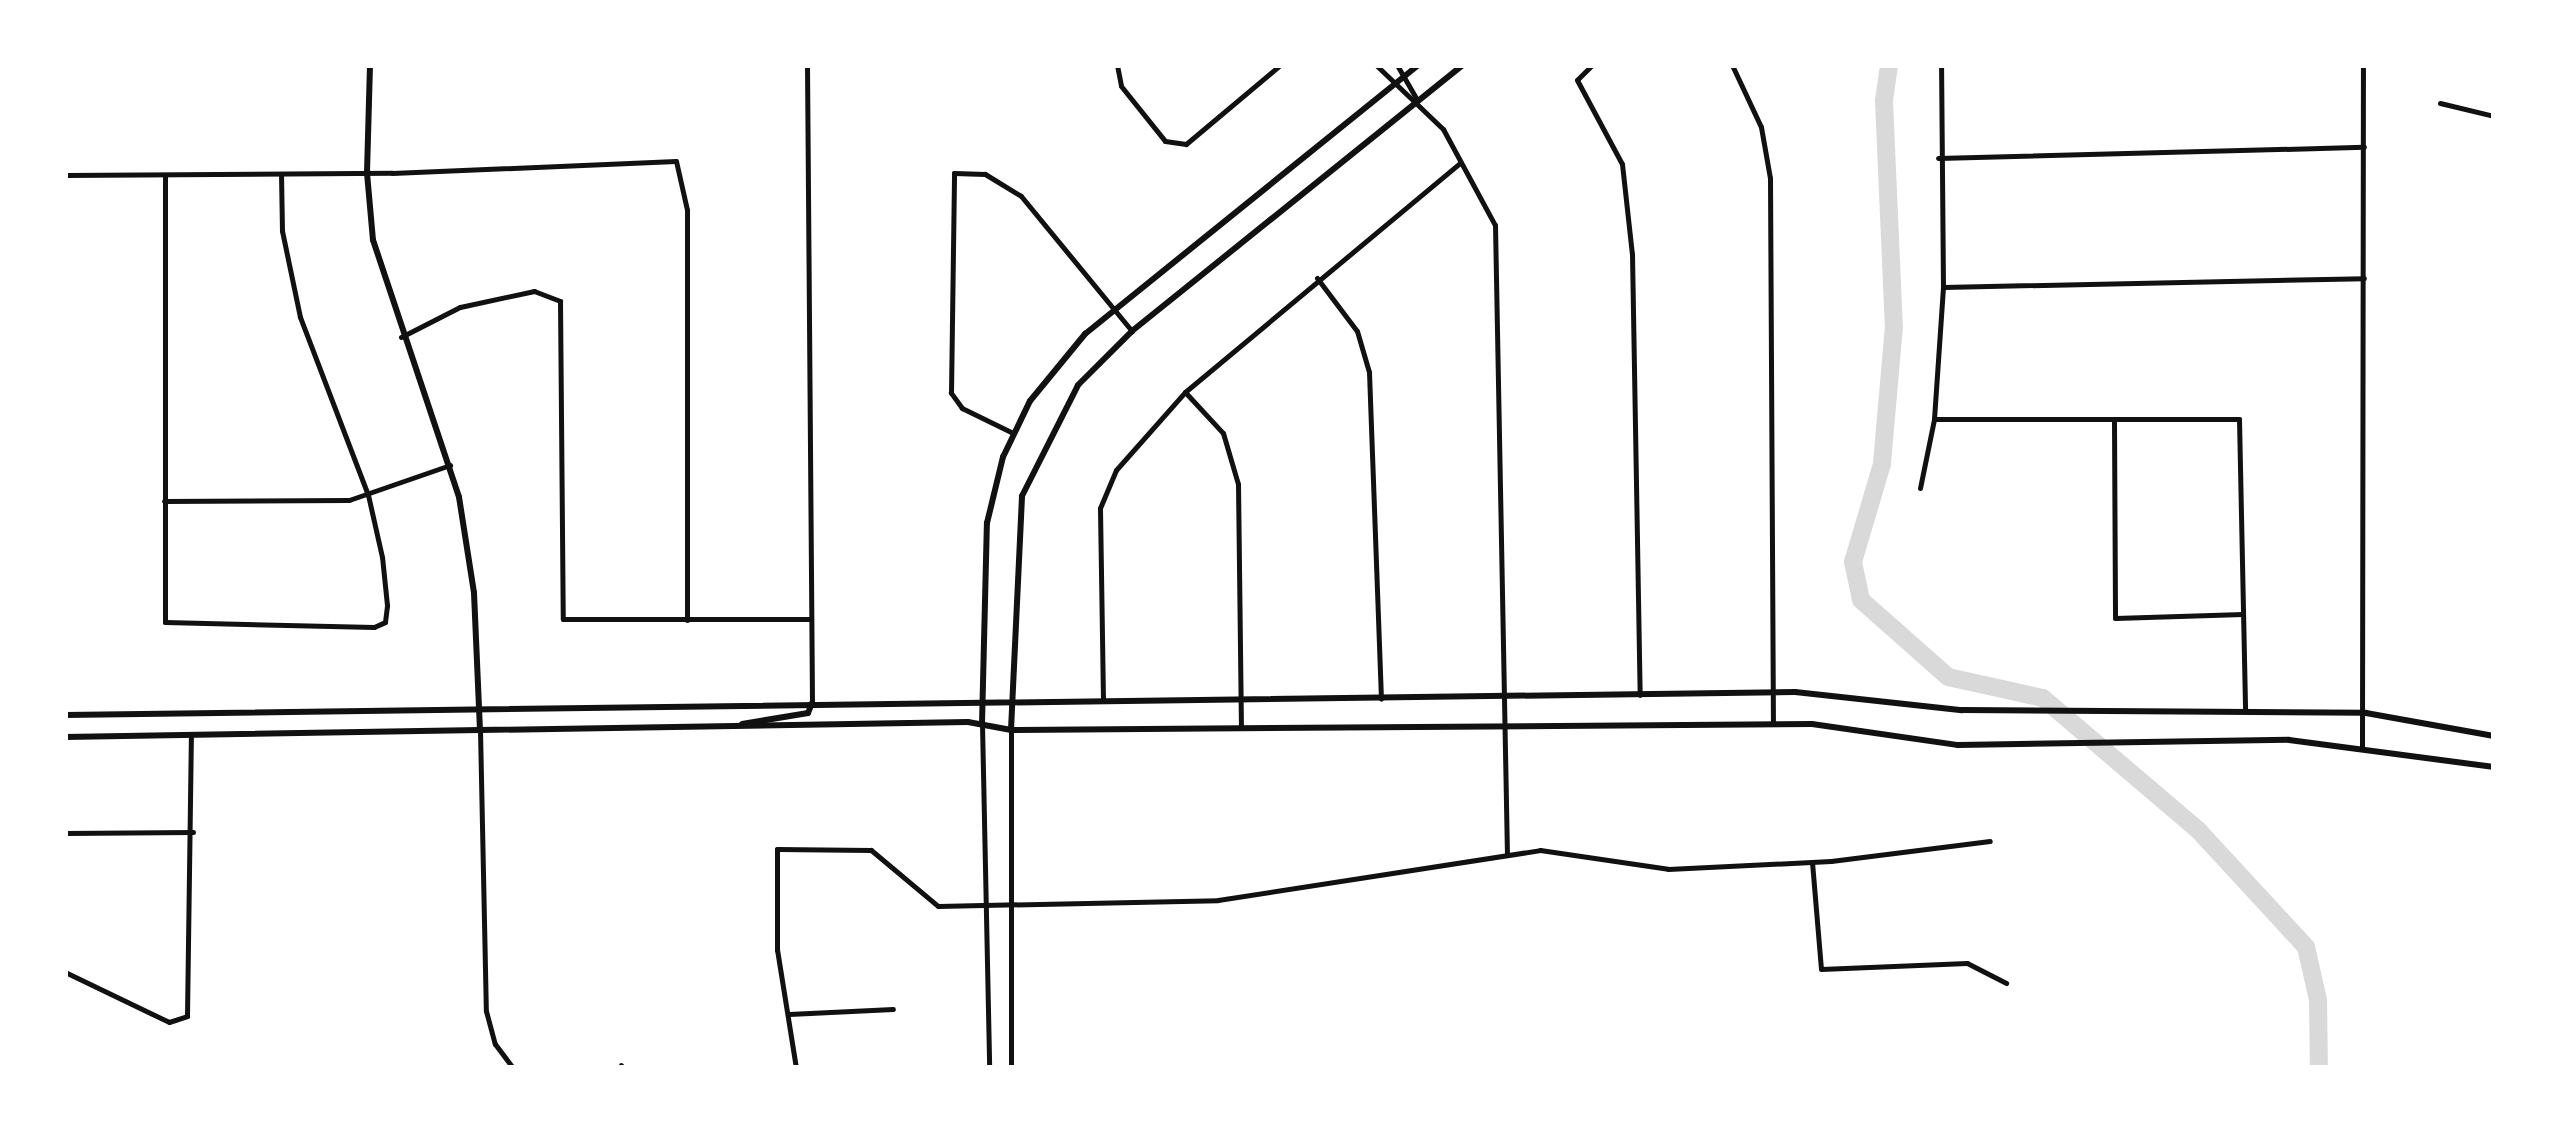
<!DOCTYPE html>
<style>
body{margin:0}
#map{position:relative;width:2559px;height:1133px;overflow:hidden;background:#fff;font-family:Figtree,sans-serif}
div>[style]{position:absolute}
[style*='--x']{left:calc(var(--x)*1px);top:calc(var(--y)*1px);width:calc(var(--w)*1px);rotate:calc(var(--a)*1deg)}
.river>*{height:18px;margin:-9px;padding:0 9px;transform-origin:9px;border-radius:9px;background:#d9d9d9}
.minor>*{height:5px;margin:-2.5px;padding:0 2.5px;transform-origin:2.5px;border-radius:2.5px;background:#111}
.secondary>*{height:6px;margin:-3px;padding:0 3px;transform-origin:3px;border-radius:3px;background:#111}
span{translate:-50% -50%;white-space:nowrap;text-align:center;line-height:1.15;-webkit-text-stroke:10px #fff;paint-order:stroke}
.frame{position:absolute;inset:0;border:68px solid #fff;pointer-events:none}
</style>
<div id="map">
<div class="river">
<div style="--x:1889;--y:65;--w:36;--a:98"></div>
<div style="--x:1884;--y:101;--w:225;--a:87.5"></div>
<div style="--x:1894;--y:326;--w:139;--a:95"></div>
<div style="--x:1882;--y:464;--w:102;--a:106.5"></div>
<div style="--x:1853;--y:562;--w:39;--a:78"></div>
<div style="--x:1861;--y:600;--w:116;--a:41.5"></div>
<div style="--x:1948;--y:677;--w:97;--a:12.5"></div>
<div style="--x:2043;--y:698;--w:205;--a:40.4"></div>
<div style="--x:2199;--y:831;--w:158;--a:47.3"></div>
<div style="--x:2306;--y:947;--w:54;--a:77.2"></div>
<div style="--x:2318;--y:1000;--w:68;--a:89.2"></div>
</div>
<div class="minor">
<div style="--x:807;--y:65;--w:638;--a:89.55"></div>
<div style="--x:1117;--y:65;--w:21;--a:79"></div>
<div style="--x:1121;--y:86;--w:70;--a:51.3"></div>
<div style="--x:1165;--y:141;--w:21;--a:8"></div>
<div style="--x:1186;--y:144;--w:123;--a:-40"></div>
<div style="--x:1376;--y:65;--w:93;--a:43.7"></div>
<div style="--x:1443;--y:129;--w:109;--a:61.6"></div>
<div style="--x:1495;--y:225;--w:628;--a:88.91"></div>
<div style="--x:1397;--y:65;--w:38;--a:60"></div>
<div style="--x:1592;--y:65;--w:21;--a:135"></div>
<div style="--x:1577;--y:80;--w:95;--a:61.8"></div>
<div style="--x:1622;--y:164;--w:91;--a:83.7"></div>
<div style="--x:1632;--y:254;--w:441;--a:89"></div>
<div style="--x:1732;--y:65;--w:68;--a:64.9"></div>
<div style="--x:1761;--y:127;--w:52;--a:80"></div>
<div style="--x:1770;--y:178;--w:546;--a:89.69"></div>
<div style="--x:2440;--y:103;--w:56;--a:13.5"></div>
<div style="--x:1938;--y:158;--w:426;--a:-1.5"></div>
<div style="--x:65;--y:175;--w:327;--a:-0.4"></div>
<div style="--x:392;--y:173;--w:284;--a:-2.4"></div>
<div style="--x:676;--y:161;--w:50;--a:77.3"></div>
<div style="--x:687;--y:210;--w:410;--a:90"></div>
<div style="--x:165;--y:175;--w:447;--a:90"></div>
<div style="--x:165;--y:622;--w:209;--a:1.4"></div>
<div style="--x:374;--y:627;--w:12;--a:-24"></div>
<div style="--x:385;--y:622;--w:17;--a:-83"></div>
<div style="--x:387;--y:605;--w:48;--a:-95.9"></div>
<div style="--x:382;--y:557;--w:64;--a:-102.7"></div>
<div style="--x:368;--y:495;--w:191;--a:-110.9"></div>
<div style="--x:300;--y:317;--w:88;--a:-101.8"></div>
<div style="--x:282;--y:231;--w:57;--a:-91"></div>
<div style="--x:1317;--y:278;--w:66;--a:53"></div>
<div style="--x:1357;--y:331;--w:43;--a:73.7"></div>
<div style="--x:1369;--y:372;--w:327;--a:87.9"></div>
<div style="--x:1943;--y:287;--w:421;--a:-1.2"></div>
<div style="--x:401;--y:337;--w:66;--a:-27"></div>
<div style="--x:460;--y:307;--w:76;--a:-12.2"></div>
<div style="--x:534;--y:291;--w:28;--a:21"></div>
<div style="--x:560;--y:301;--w:318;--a:89.5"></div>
<div style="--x:563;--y:619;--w:247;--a:0"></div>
<div style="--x:1185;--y:392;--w:56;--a:47.2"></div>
<div style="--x:1223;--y:433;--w:53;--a:73.6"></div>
<div style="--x:1238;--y:484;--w:244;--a:89.3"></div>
<div style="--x:1934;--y:419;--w:305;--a:0"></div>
<div style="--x:2239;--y:419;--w:290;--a:88.8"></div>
<div style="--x:2114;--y:421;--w:197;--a:89.7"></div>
<div style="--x:2115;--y:618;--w:128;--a:-1.8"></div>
<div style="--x:1013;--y:433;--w:57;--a:-153.9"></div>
<div style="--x:962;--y:408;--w:19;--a:-126"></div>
<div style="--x:951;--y:393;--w:220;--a:-89.2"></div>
<div style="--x:954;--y:173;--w:31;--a:2"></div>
<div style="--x:985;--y:174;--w:42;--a:31.4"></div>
<div style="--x:1021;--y:196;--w:175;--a:50.6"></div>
<div style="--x:1920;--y:488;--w:70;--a:-78.5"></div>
<div style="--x:1934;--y:419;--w:132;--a:-86.1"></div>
<div style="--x:1943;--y:287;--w:222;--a:-90.5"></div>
<div style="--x:164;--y:501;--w:185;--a:-0.3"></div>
<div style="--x:349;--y:500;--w:107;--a:-19.1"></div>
<div style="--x:1103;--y:700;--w:192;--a:-90.9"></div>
<div style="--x:1100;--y:508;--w:41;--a:-67.2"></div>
<div style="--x:1116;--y:470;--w:104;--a:-48.5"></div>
<div style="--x:1185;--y:392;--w:358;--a:-39.8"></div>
<div style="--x:982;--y:724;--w:344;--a:88.8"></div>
<div style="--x:480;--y:730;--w:281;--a:88.8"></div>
<div style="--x:486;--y:1011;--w:34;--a:75"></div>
<div style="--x:495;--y:1044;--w:30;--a:53"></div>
<div style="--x:2362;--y:747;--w:682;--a:-89.92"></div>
<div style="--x:65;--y:833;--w:128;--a:-0.4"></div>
<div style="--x:1812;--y:862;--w:107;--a:85.2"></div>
<div style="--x:1821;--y:969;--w:146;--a:-2.4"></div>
<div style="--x:1967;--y:963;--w:44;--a:27.1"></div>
<div style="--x:65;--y:972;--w:115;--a:25.7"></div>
<div style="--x:169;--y:1022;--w:19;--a:-18"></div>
<div style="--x:187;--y:1016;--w:281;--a:-89.2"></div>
<div style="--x:789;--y:1014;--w:104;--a:-2.8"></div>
<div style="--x:620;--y:1068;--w:3;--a:-72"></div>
<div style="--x:796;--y:1068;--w:120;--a:-99.1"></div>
<div style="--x:777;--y:950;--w:101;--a:-90"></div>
<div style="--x:777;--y:849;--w:94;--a:0.6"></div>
<div style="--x:871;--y:850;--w:87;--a:39.9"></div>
<div style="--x:938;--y:906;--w:280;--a:-1.2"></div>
<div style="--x:1218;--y:900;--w:326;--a:-8.8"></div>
<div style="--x:1540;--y:850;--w:129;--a:8.4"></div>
<div style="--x:1668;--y:869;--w:163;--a:-2.8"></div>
<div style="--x:1831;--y:861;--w:160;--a:-7.2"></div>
<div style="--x:1011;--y:1068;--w:337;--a:-90"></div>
</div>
<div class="secondary">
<div style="--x:370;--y:65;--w:108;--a:91.6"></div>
<div style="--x:367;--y:173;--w:67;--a:84.9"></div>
<div style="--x:373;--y:240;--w:271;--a:71.5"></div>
<div style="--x:459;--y:497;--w:97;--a:81.1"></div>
<div style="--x:474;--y:593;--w:137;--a:87.5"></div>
<div style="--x:65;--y:715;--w:1730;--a:-0.76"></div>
<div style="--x:1795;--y:692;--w:168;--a:6.2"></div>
<div style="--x:1962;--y:710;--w:404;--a:0.4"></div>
<div style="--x:2366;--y:713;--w:130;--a:10.2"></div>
<div style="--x:742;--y:724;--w:67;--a:-9.5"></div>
<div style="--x:808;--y:713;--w:11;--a:-68"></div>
<div style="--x:982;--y:724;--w:201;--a:-88.6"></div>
<div style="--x:987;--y:523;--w:68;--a:-76.4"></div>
<div style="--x:1003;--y:457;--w:62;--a:-64.3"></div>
<div style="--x:1030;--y:401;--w:87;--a:-50.6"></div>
<div style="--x:1085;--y:334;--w:428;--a:-38.9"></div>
<div style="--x:1011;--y:730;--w:234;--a:-87.3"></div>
<div style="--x:1022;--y:496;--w:124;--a:-63.2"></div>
<div style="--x:1078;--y:385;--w:76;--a:-45"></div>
<div style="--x:1132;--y:331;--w:425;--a:-38.8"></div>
<div style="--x:65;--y:737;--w:903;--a:-0.95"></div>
<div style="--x:968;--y:722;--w:44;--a:10.5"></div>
<div style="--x:1011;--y:730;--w:801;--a:-0.43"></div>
<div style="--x:1812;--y:724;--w:148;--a:8.2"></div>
<div style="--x:1958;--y:745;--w:331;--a:-0.9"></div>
<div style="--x:2289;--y:740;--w:207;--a:7.5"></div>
</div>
<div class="frame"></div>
</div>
